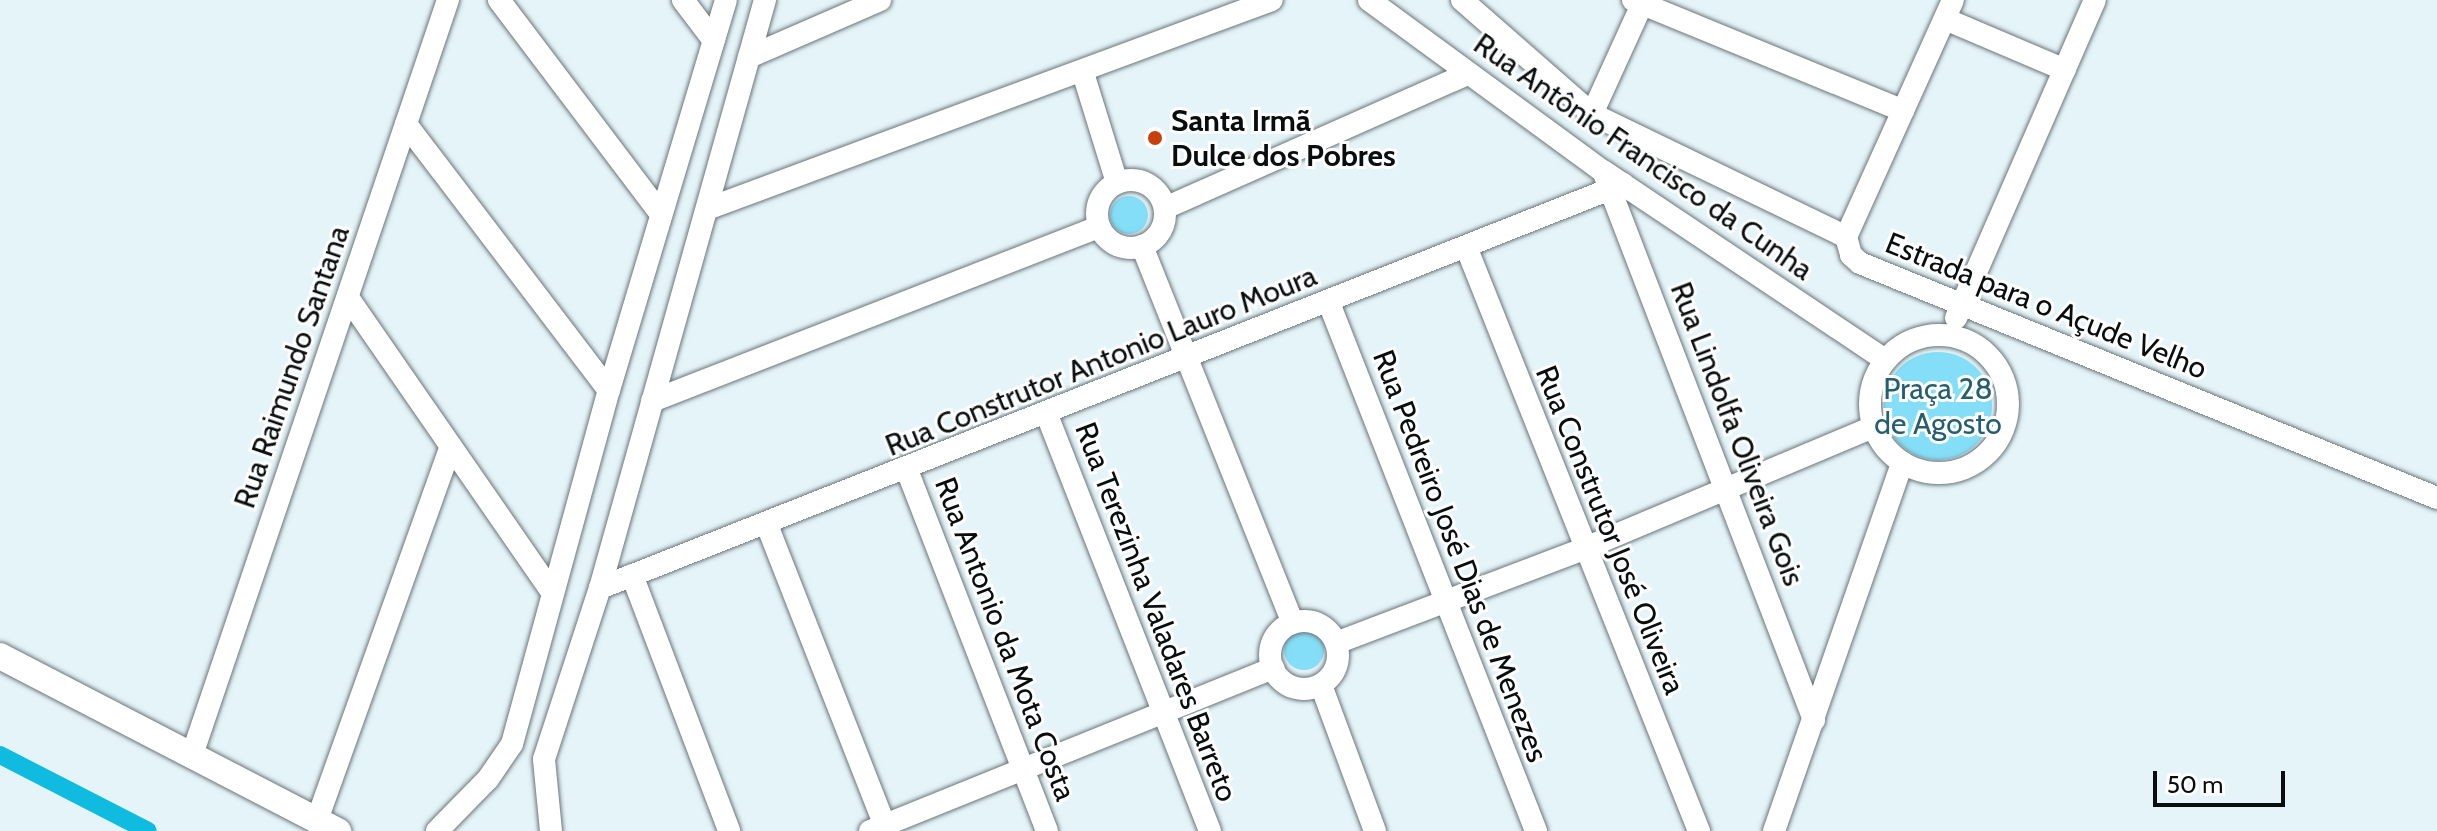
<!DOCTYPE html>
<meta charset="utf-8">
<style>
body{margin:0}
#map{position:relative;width:2437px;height:831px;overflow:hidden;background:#e5f4f8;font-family:Cabin,sans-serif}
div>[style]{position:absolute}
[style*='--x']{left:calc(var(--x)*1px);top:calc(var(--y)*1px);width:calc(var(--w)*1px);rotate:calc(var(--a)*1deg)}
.green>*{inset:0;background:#85def7}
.round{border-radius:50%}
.canal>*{height:18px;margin:-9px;padding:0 9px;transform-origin:9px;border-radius:9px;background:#0fbbde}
.roads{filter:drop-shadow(0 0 2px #6a767a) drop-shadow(0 0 2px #6a767a)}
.minor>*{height:22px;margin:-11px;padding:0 11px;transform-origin:11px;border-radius:11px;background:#fff}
.minor>.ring{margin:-11px;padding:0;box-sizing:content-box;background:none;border:22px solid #fff;border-radius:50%}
.tertiary>*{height:26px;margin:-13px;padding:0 13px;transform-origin:13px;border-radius:13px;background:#fff}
.dots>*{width:22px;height:22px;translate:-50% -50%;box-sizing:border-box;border:4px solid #fefefe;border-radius:50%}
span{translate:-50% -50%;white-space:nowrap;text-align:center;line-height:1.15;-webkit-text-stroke:6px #fefefe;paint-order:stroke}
.poi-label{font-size:30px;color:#080d0e;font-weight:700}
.left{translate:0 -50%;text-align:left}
.street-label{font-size:30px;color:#080d0e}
.park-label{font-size:30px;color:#255e6d}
.scale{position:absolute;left:2153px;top:771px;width:132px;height:36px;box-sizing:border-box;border:4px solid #080d0e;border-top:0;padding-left:10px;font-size:24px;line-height:28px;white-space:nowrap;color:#080d0e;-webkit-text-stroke:6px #fefefe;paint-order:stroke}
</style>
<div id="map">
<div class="green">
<div class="round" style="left:1110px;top:196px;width:38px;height:38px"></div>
<div class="round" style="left:1884px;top:352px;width:108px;height:108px"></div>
<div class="round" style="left:1284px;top:630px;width:40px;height:40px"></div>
</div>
<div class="canal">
<div style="--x:0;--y:755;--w:166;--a:27.2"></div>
</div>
<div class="roads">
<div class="minor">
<div style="--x:499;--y:0;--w:268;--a:52.9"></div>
<div style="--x:683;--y:0;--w:51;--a:52.9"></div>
<div style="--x:1369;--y:0;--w:290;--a:36.2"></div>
<div style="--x:1603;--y:171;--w:339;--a:33.8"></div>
<div style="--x:1462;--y:0;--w:173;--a:41.2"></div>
<div style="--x:1592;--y:114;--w:282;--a:25.8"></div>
<div style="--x:1846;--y:237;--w:19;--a:74"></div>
<div style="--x:1851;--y:255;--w:12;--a:42"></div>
<div style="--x:1860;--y:263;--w:623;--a:22.16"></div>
<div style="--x:1633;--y:0;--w:292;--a:22.3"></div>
<div style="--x:1945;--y:19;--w:130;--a:23"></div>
<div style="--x:749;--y:57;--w:143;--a:-23.5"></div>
<div style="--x:1083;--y:73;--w:115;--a:72.8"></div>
<div style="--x:1592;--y:114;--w:125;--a:-65.5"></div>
<div style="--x:406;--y:124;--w:335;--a:52.7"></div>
<div style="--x:1605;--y:176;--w:583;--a:68.98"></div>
<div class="ring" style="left:1097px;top:180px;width:46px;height:46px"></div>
<div style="--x:1165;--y:208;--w:331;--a:-23.9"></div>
<div style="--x:707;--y:209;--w:602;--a:-20.3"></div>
<div style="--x:1846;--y:237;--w:260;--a:-65.7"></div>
<div style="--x:1142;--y:246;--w:406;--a:68.2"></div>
<div style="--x:1467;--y:249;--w:627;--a:68.27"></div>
<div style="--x:349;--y:299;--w:356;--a:55.3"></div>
<div style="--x:1329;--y:303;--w:567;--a:68.59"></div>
<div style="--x:1956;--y:318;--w:347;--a:-66.4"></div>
<div class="ring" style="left:1870px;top:335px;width:116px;height:116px"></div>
<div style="--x:652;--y:401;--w:480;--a:-21.3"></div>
<div style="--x:1047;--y:415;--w:447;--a:68.6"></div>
<div style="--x:907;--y:470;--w:387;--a:68.8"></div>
<div style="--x:767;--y:525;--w:329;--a:68.6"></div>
<div style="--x:632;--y:575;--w:274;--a:69.2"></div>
<div style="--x:600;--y:588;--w:1100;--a:-21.55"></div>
<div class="ring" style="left:1270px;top:621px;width:46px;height:46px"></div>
<div style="--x:1336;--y:643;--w:264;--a:-20.8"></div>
<div style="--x:1583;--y:549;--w:315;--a:-22.8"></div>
<div style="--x:1321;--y:685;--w:156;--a:69.7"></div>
<div style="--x:193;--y:752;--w:794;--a:-71.27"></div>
<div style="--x:317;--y:820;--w:397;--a:-70.3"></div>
<div style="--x:437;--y:831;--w:73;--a:-45.6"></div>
<div style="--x:488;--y:779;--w:42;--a:-55.6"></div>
<div style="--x:512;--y:744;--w:367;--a:-74.7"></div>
<div style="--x:609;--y:390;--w:407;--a:-73.3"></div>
<div style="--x:551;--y:831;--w:72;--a:-95.6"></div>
<div style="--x:544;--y:759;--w:180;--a:-71.9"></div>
<div style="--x:600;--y:588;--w:611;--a:-74.33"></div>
<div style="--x:870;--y:831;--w:435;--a:-22"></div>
<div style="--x:1774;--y:831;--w:390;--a:-70.8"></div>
</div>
<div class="tertiary">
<div style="--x:0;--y:656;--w:381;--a:27.4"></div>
</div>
</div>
<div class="dots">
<div style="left:1155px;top:138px;background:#c7400b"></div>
</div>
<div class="poi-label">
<span class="left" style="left:1171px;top:138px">Santa Irmã<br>Dulce dos Pobres</span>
</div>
<div class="street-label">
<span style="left:1643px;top:157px;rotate:35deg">Rua Antônio Francisco da Cunha</span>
<span style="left:2046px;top:306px;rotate:22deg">Estrada para o Açude Velho</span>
<span style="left:1101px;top:361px;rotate:-22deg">Rua Construtor Antonio Lauro Moura</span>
<span style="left:292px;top:367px;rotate:-71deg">Rua Raimundo Santana</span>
<span style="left:1737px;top:434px;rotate:69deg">Rua Lindolfa Oliveira Gois</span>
<span style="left:1610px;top:530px;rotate:68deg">Rua Construtor José Oliveira</span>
<span style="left:1460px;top:556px;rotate:69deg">Rua Pedreiro José Dias de Menezes</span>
<span style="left:1156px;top:612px;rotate:69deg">Rua Terezinha Valadares Barreto</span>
<span style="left:1005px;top:639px;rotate:69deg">Rua Antonio da Mota Costa</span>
</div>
<div class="park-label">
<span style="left:1938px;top:406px">Praça 28<br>de Agosto</span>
</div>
<div class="scale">50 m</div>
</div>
